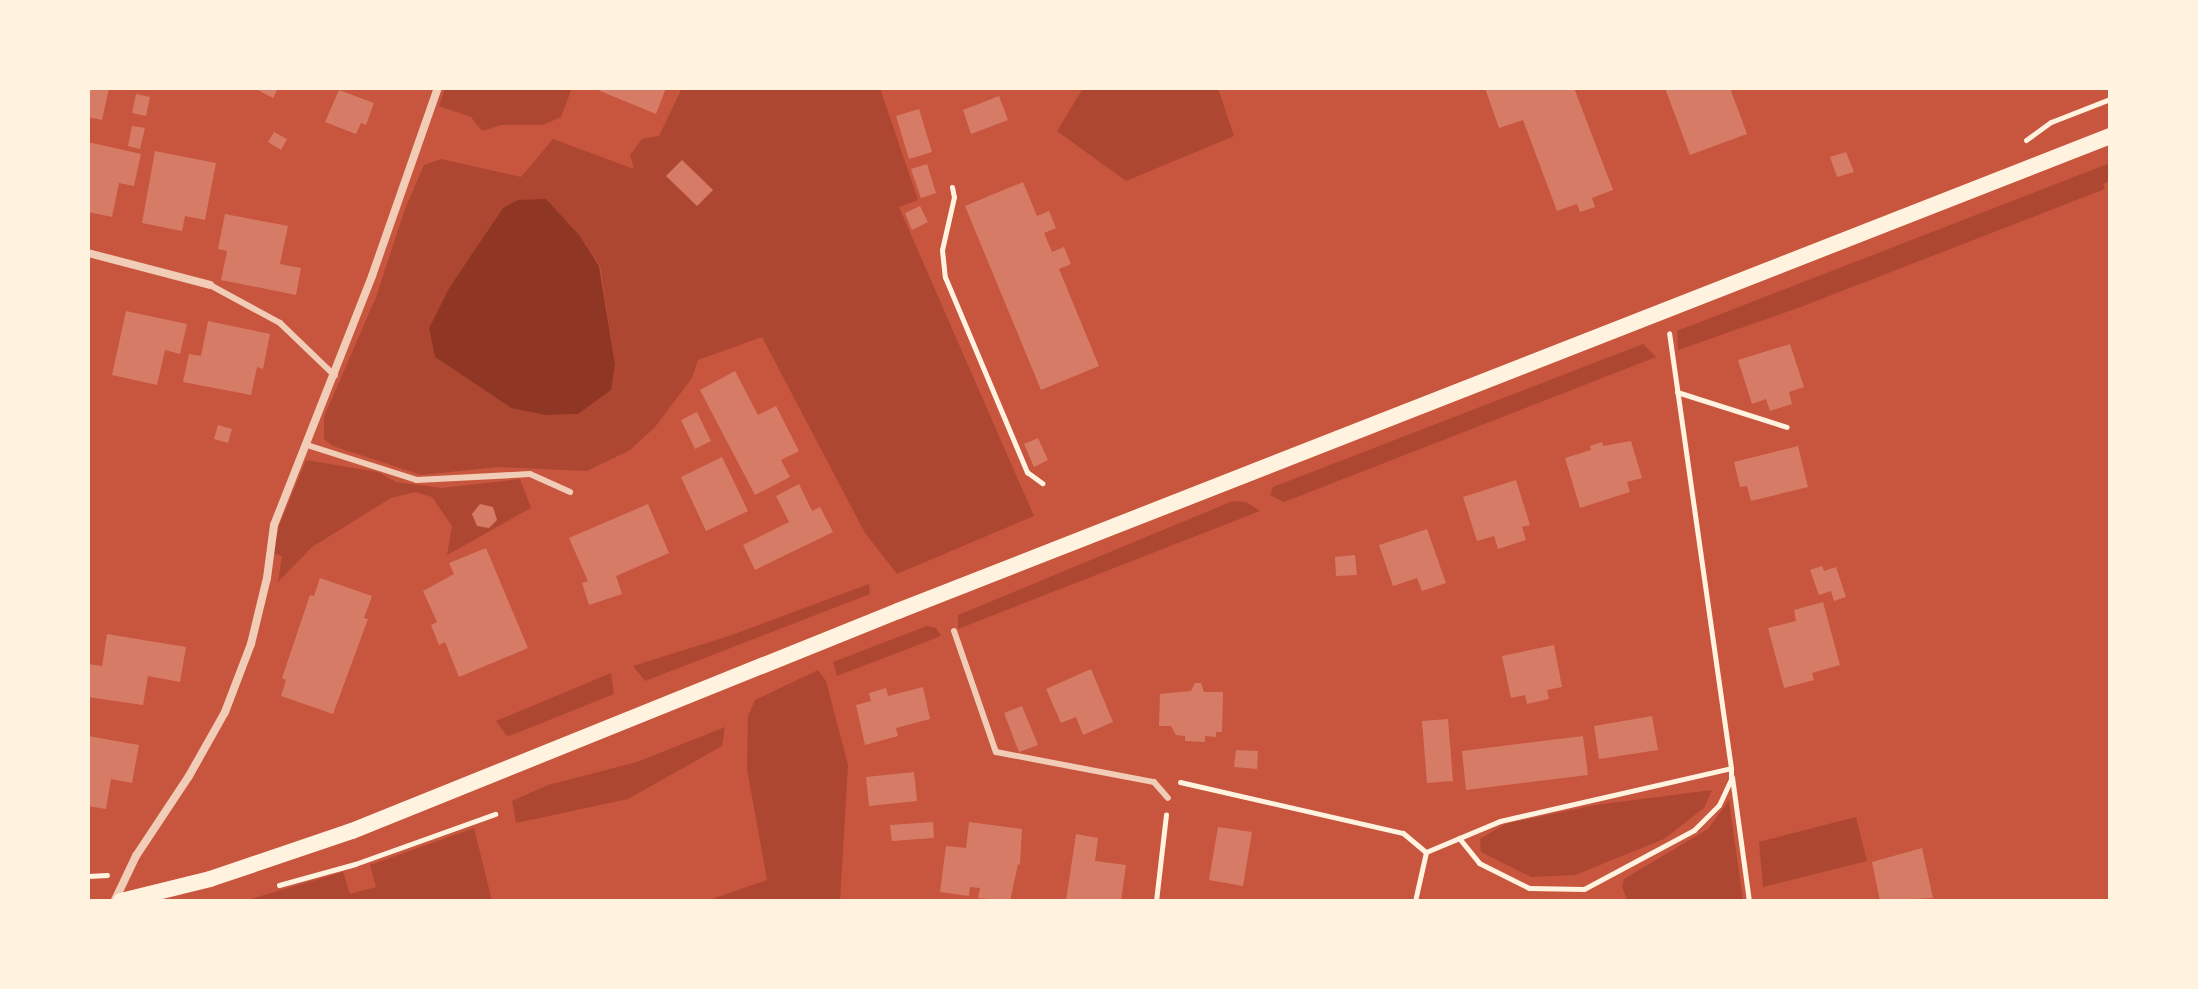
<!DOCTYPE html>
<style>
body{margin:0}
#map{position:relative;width:2198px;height:989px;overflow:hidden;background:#c8553d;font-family:Ubuntu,sans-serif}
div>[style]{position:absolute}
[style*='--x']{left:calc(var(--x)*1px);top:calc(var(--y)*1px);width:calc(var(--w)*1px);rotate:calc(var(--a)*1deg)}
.green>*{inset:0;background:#ae4732}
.water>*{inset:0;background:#8f3625}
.building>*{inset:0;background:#d67c66}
.path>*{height:5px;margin:-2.5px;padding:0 2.5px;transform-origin:2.5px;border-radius:2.5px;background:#fff3e0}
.service>*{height:6px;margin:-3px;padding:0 3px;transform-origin:3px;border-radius:3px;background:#f1ccb7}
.minor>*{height:8px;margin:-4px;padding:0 4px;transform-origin:4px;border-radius:4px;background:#f1ccb7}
.secondary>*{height:16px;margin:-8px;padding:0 8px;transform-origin:8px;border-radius:8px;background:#fff3e0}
span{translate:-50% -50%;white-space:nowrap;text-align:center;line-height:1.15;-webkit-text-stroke:8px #fff3e0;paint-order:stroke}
.frame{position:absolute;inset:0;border:90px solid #fff3e0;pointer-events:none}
</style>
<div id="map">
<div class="green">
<div style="clip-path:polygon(445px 88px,572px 88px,561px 117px,543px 125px,501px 125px,482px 131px,471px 117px,439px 106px)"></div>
<div style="clip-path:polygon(evenodd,682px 88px,880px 88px,918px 200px,899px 207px,1034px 516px,897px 574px,865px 533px,762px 337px,698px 360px,692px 378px,655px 427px,630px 450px,587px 471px,498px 467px,421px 475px,333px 446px,324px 439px,324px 417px,376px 297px,405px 209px,424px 165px,441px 159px,521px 177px,553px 139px,634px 169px,630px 155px,642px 139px,659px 136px,682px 88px,503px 208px,580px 236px,600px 266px,615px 364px,578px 414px,545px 415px,511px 408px,435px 357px,429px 328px,449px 288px,503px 208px)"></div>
<div style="clip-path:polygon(1083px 88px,1218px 88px,1234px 136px,1126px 181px,1057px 131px)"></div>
<div style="clip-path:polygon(2110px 163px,2110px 181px,2103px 184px,2105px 189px,1798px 308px,1678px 350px,1677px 331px)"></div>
<div style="clip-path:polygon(1643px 344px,1656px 357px,1284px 502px,1270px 495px,1273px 487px)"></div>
<div style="clip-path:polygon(306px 460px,378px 472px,396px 482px,442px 488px,520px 479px,531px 508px,447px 555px,452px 526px,432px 497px,415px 492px,391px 498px,312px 547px,278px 582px,282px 556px,273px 553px,279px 526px)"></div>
<div style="clip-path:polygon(1233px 501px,1246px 502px,1260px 511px,958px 629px,958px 615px)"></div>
<div style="clip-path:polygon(869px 584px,870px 594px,645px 681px,633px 666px,729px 636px)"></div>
<div style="clip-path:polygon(927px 626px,936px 628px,941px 636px,837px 676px,833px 662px)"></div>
<div style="clip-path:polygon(818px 670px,826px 681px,848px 765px,840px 901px,706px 901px,767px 880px,747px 769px,748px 716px,755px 700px)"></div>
<div style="clip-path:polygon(611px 673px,614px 694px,512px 735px,507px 736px,496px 721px)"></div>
<div style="clip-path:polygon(725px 727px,722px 746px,628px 799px,516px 823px,512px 801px,548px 785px,637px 762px)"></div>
<div style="clip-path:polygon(1712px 790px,1704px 808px,1664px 839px,1575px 875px,1531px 877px,1481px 852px,1480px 839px,1505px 824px,1595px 805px)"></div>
<div style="clip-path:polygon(1729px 800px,1743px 901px,1628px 901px,1622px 887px,1624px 879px,1708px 829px)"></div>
<div style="clip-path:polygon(1856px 817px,1867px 861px,1763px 887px,1759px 842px)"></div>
<div style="clip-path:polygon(474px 828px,492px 901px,244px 901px,343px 872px,350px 894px,376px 887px,370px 865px)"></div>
</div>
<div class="water">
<div style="clip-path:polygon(546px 199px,580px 236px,599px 266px,615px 364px,611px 390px,578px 414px,545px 415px,511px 408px,435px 357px,429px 328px,449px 288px,503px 208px,518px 200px)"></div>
</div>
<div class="building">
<div style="clip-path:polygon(88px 88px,109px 88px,102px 120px,88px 117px)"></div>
<div style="clip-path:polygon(254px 88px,278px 88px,273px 98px)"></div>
<div style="clip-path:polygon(601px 88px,666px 88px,656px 114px,600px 91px)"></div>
<div style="clip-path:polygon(1485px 88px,1574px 88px,1613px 190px,1592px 198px,1595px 207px,1580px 212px,1577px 204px,1557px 211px,1523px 120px,1499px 128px)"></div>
<div style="clip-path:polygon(1665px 88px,1730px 88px,1747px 134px,1690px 155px)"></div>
<div style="clip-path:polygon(339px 90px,374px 103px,366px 125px,361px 123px,356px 134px,325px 122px)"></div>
<div style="clip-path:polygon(136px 94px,150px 97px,146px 116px,132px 113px)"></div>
<div style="clip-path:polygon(999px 96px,1008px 120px,971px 134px,963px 110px)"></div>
<div style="clip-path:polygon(919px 109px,932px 152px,909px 159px,896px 116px)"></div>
<div style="clip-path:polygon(132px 126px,145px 128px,140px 149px,128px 146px)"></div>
<div style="clip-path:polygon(274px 132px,287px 139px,281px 150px,268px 142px)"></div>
<div style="clip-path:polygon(88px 142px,141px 154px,134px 186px,119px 183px,112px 217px,88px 212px)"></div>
<div style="clip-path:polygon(155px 151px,216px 163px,205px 220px,185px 216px,182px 231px,142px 223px)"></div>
<div style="clip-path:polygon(1846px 152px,1854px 172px,1837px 177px,1830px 157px)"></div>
<div style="clip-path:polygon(682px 160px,713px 190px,697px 206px,666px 176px)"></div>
<div style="clip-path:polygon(927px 164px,936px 193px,921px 198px,911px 169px)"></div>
<div style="clip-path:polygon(1023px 182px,1037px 216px,1049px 211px,1056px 228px,1044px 233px,1052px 252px,1064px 247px,1071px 264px,1059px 269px,1099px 366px,1041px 390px,965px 206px)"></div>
<div style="clip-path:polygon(920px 206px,928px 222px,912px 230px,905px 213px)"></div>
<div style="clip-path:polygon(225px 214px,288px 226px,280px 264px,301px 268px,296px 295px,221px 280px,227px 251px,218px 249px)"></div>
<div style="clip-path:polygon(126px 311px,187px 324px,180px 354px,165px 350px,157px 385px,112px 375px)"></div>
<div style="clip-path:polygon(208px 321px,270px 334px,263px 369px,257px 367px,251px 395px,183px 382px,189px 354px,201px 356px)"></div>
<div style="clip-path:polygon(1790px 344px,1804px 387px,1789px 392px,1792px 404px,1770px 411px,1766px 399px,1752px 404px,1738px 360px)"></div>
<div style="clip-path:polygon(735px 371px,758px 415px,776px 406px,799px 451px,781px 460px,790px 477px,755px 495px,700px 390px)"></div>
<div style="clip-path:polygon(697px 412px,711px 441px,695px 449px,681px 420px)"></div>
<div style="clip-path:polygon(218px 425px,232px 429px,228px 443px,214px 439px)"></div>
<div style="clip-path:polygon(1038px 438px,1048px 460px,1034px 467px,1024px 444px)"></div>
<div style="clip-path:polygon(1631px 441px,1642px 478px,1627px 482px,1630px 492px,1580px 508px,1565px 458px,1591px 450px,1590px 446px,1602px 442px,1603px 446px)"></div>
<div style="clip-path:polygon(1798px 446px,1808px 487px,1751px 501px,1747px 486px,1740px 487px,1734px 462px)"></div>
<div style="clip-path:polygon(722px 457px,748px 511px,706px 531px,681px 477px)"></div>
<div style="clip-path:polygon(1516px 480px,1530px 525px,1522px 527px,1526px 540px,1498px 549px,1494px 536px,1477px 541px,1463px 497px)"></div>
<div style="clip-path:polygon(799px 484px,812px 511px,820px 507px,833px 532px,755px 570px,743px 545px,789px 522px,776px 496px)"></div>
<div style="clip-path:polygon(480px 504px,493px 507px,497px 520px,489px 528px,477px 526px,472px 514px)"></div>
<div style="clip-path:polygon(648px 504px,669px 553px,616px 576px,622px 594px,589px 605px,582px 583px,588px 581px,569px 538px)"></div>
<div style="clip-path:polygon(1427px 529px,1446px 583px,1422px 591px,1417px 578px,1393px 586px,1379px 545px)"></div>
<div style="clip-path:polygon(486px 548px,528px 648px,459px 677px,445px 642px,439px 645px,431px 625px,437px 622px,423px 591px,454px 574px,449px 563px)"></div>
<div style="clip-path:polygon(1355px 555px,1357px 575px,1336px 576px,1335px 557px)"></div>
<div style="clip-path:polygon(1822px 566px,1824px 571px,1836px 567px,1846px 597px,1834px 601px,1831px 591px,1819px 595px,1810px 570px)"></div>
<div style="clip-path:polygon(320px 578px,372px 596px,364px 618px,368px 619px,333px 714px,281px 696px,286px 680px,282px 678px,310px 595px,314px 596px)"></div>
<div style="clip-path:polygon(1823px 602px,1840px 665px,1812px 673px,1814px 680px,1784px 688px,1768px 628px,1796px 621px,1794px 610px)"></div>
<div style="clip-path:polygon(107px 634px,186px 647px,180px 682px,148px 676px,143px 705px,88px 697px,88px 664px,102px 666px)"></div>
<div style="clip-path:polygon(1554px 645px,1562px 687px,1547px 690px,1549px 699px,1527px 704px,1525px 695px,1511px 698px,1502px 656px)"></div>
<div style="clip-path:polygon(1091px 669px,1113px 722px,1083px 735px,1076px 717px,1061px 723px,1046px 689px)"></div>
<div style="clip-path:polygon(1195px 683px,1201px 683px,1204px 692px,1223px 692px,1222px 732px,1216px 732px,1216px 737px,1205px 736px,1205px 742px,1185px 741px,1185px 736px,1176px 735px,1171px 726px,1159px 726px,1160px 694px,1191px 691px)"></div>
<div style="clip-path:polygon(923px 687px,930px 719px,896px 728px,898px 736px,865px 745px,856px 705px,871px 701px,869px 693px,886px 688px,888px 696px)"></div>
<div style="clip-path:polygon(1022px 706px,1038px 745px,1019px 752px,1004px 713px)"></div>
<div style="clip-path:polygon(1652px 716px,1658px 750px,1599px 759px,1594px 726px)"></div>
<div style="clip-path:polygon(1448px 719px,1453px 781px,1427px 783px,1422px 721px)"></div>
<div style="clip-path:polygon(88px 736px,139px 745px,132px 783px,111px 779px,106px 809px,88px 806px)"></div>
<div style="clip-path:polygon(1583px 736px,1588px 775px,1466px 790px,1462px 751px)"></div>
<div style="clip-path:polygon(1236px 750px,1258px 751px,1257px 769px,1234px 767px)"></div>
<div style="clip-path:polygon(914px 772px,917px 801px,869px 806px,866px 777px)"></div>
<div style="clip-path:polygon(933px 822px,934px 838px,892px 841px,890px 825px)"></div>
<div style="clip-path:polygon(969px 822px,1022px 829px,1020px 865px,1018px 864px,1010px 901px,978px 898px,980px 888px,970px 887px,969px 896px,940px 892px,946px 846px,966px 848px)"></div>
<div style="clip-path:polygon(1218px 827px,1252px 832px,1243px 886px,1209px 880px)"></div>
<div style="clip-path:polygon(1076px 834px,1098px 838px,1095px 861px,1126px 865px,1121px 901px,1066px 901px)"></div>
<div style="clip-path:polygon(1922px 848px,1933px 898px,1880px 901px,1872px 862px)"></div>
</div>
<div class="path">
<div style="--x:2026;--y:140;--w:31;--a:-36"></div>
<div style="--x:2051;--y:122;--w:63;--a:-21.3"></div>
<div style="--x:952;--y:187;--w:10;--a:79"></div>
<div style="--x:954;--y:197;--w:54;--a:102.8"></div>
<div style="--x:942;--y:250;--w:27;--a:84"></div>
<div style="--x:945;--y:277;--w:212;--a:67.2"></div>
<div style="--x:1027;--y:472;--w:19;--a:36"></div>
<div style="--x:1677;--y:392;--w:115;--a:17.7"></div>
<div style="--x:1732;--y:777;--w:125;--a:82.2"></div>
<div style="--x:1180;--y:782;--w:229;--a:12.9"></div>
<div style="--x:1403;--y:833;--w:30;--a:40"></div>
<div style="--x:1459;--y:838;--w:32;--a:51"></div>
<div style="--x:1479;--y:863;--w:56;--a:26.6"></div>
<div style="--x:1529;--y:888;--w:55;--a:1"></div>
<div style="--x:1584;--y:889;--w:125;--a:-28.2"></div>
<div style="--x:1694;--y:830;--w:35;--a:-45"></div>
<div style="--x:1719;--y:805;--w:29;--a:-65"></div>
<div style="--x:1731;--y:779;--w:11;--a:-90"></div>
<div style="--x:88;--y:876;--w:19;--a:-3"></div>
<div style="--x:279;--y:885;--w:79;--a:-15.4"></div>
<div style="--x:355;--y:864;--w:149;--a:-19.7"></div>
<div style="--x:1156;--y:901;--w:87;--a:-83.4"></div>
<div style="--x:1415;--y:901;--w:50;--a:-77.3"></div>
<div style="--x:1426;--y:852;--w:80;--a:-22.7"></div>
<div style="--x:1500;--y:821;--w:237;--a:-12.9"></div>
<div style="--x:1731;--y:768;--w:439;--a:-98.1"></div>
</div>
<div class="service">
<div style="--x:210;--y:285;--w:80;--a:28.5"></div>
<div style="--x:280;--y:323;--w:76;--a:43.9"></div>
<div style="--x:307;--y:445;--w:115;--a:17.7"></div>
<div style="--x:417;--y:480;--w:113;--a:-3"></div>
<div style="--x:530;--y:474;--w:44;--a:24.2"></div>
<div style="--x:954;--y:631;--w:128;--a:70.9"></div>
<div style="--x:996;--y:752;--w:161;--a:10.8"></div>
<div style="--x:1154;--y:782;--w:21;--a:49"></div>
</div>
<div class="minor">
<div style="--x:88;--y:253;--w:126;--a:14.7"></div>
<div style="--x:115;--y:900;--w:49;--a:-64.5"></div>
<div style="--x:136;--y:856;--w:96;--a:-56.5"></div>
<div style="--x:189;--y:776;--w:73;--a:-60.6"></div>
<div style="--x:225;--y:712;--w:73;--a:-69.1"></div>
<div style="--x:251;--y:644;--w:68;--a:-76.4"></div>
<div style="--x:267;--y:578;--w:53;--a:-82.5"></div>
<div style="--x:274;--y:525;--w:268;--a:-68.5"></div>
<div style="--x:372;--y:276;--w:199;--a:-70.7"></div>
</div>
<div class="secondary">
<div style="--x:121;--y:901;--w:92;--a:-13.9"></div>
<div style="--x:210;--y:879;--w:150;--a:-18.7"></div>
<div style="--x:352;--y:831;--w:589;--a:-21.95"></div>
<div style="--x:898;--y:611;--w:1302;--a:-21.4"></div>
</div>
<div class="frame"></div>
</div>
